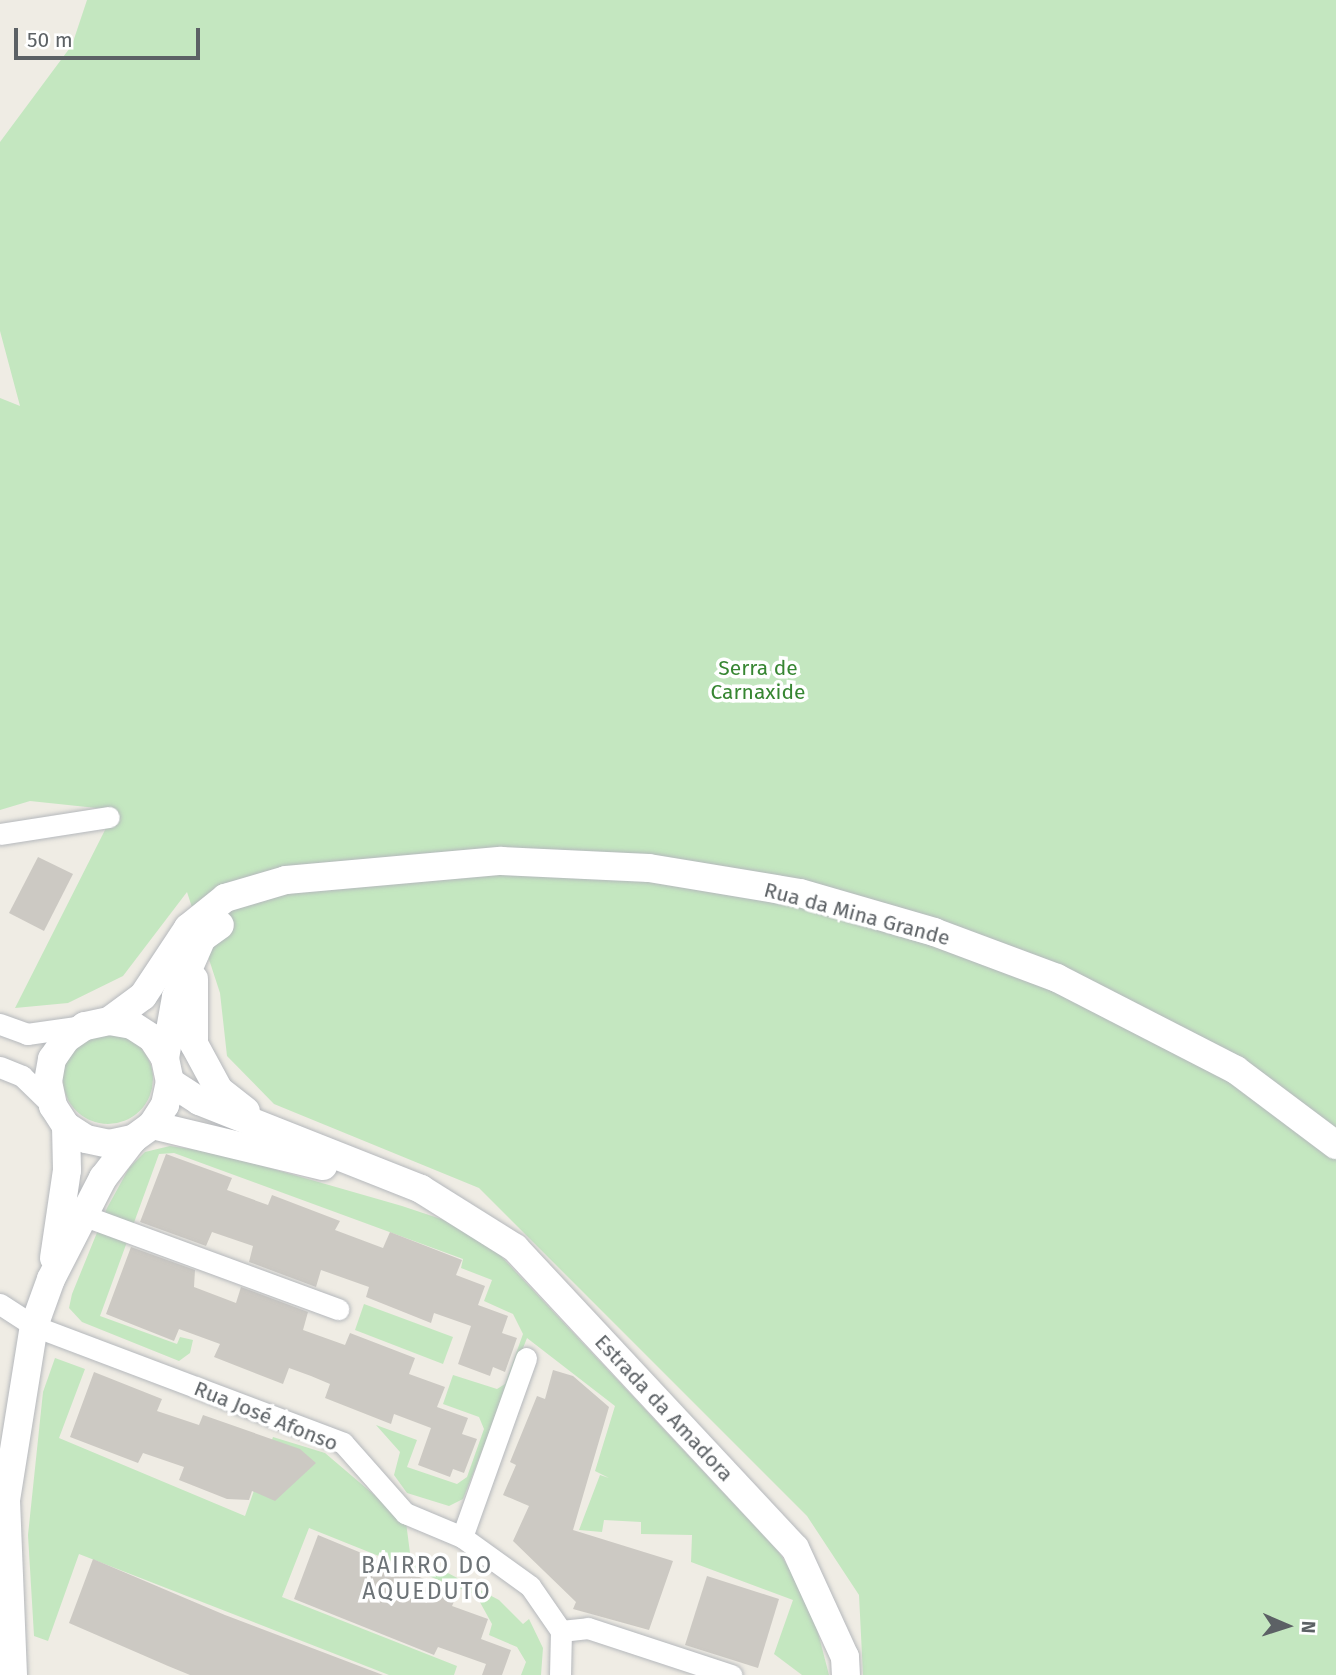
<!DOCTYPE html>
<meta charset="utf-8">
<style>
body{margin:0}
#map{position:relative;width:1336px;height:1675px;overflow:hidden;background:#efece4;font-family:"Fira Sans",sans-serif}
div>[style]{position:absolute}
[style*='--x']{left:calc(var(--x)*1px);top:calc(var(--y)*1px);width:calc(var(--w)*1px);rotate:calc(var(--a)*1deg)}
.green>*{inset:0;background:#c4e7c0}
.round{border-radius:50%}
.building>*{inset:0;background:#ccc9c3}
.roads{filter:drop-shadow(0 0 2px #b5b8bc) drop-shadow(0 0 2px #b5b8bc)}
.street>*{height:21px;margin:-10.5px;padding:0 10.5px;transform-origin:10.5px;border-radius:10.5px;background:#fff}
.secondary>*{height:28px;margin:-14px;padding:0 14px;transform-origin:14px;border-radius:14px;background:#fff}
span{translate:-50% -50%;white-space:nowrap;text-align:center;line-height:1.15;-webkit-text-stroke:7px #fff;paint-order:stroke}
.park-label{font-size:21px;color:#378632}
.street-label{font-size:21px;color:#5c6165}
.neighbourhood-label{font-size:23px;color:#6d7377;letter-spacing:2px}
.north{position:absolute;left:1252px;top:1591px;width:70px;height:70px;-webkit-text-stroke:5px #fff;paint-order:stroke;rotate:93deg;font-size:19px;font-weight:700;line-height:28px;text-align:center;color:#5c6165}
.north::after{content:'';display:block;margin:auto;width:24px;height:32px;background:#5c6165;clip-path:polygon(50% 0,100% 100%,50% 72%,0 100%)}
.scale{position:absolute;left:14px;top:28px;width:186px;height:32px;box-sizing:border-box;border:4px solid #5c6165;border-top:0;padding-left:9px;font-size:21px;line-height:24px;white-space:nowrap;color:#5c6165;-webkit-text-stroke:5px #fff;paint-order:stroke}
</style>
<div id="map">
<div class="green">
<div style="clip-path:polygon(87px 0,1336px 0,1336px 1675px,863px 1675px,859px 1595px,807px 1516px,479px 1188px,274px 1104px,227px 1056px,220px 993px,187px 892px,123px 976px,68px 1003px,15px 1008px,105px 830px,106px 809px,30px 801px,0 810px,0 398px,20px 406px,0 331px,0 142px,72px 45px)"></div>
<div class="round" style="left:63px;top:1034px;width:90px;height:90px"></div>
<div style="clip-path:polygon(170px 1146px,217px 1153px,402px 1206px,447px 1221px,499px 1254px,778px 1551px,809px 1598px,829px 1675px,802px 1675px,774px 1654px,793px 1600px,691px 1562px,692px 1535px,641px 1534px,641px 1522px,604px 1520px,602px 1532px,579px 1530px,600px 1475px,609px 1478px,595px 1471px,615px 1406px,527px 1338px,463px 1499px,449px 1506px,407px 1493px,394px 1475px,400px 1452px,376px 1425px,417px 1440px,407px 1467px,457px 1484px,467px 1477px,484px 1429px,479px 1417px,443px 1404px,453px 1375px,497px 1389px,505px 1384px,523px 1334px,513px 1314px,484px 1301px,492px 1280px,461px 1268px,463px 1259px,174px 1153px,159px 1154px,100px 1316px,177px 1344px,180px 1337px,193px 1340px,190px 1353px,179px 1361px,82px 1322px,69px 1308px,72px 1294px,107px 1208px,129px 1168px,145px 1152px)"></div>
<div style="clip-path:polygon(364px 1304px,453px 1337px,443px 1364px,355px 1330px)"></div>
<div style="clip-path:polygon(55px 1358px,85px 1369px,59px 1438px,245px 1516px,273px 1437px,325px 1453px,406px 1522px,410px 1553px,499px 1600px,523px 1624px,529px 1619px,543px 1648px,541px 1675px,521px 1675px,526px 1662px,517px 1647px,489px 1635px,492px 1624px,476px 1595px,309px 1528px,282px 1597px,457px 1666px,454px 1675px,389px 1675px,79px 1554px,48px 1641px,34px 1636px,28px 1535px,43px 1392px)"></div>
</div>
<div class="building">
<div style="clip-path:polygon(38px 857px,73px 874px,44px 931px,9px 913px)"></div>
<div style="clip-path:polygon(166px 1154px,232px 1178px,227px 1190px,268px 1205px,272px 1195px,340px 1221px,335px 1230px,383px 1248px,390px 1232px,462px 1260px,456px 1275px,485px 1286px,478px 1305px,508px 1316px,502px 1333px,517px 1338px,505px 1372px,493px 1367px,490px 1376px,458px 1364px,471px 1326px,434px 1313px,431px 1323px,366px 1297px,369px 1287px,321px 1270px,316px 1287px,249px 1262px,253px 1246px,212px 1232px,206px 1246px,140px 1222px)"></div>
<div style="clip-path:polygon(131px 1247px,195px 1270px,194px 1287px,236px 1303px,241px 1287px,308px 1312px,303px 1330px,345px 1345px,350px 1333px,415px 1358px,409px 1374px,445px 1387px,437px 1407px,468px 1418px,462px 1434px,477px 1439px,464px 1473px,453px 1469px,450px 1477px,418px 1465px,431px 1428px,394px 1414px,391px 1424px,325px 1398px,330px 1384px,311px 1376px,289px 1368px,283px 1384px,214px 1357px,220px 1344px,179px 1329px,174px 1341px,106px 1314px)"></div>
<div style="clip-path:polygon(553px 1370px,573px 1376px,609px 1407px,573px 1530px,673px 1561px,649px 1630px,573px 1609px,576px 1602px,513px 1541px,529px 1506px,503px 1495px,516px 1465px,510px 1462px,537px 1396px,545px 1399px)"></div>
<div style="clip-path:polygon(94px 1372px,162px 1399px,157px 1411px,199px 1425px,203px 1415px,300px 1449px,316px 1463px,275px 1501px,252px 1491px,249px 1500px,227px 1499px,179px 1480px,184px 1467px,143px 1453px,138px 1463px,70px 1437px)"></div>
<div style="clip-path:polygon(318px 1535px,458px 1593px,452px 1606px,488px 1619px,481px 1639px,511px 1650px,502px 1675px,482px 1675px,486px 1664px,438px 1647px,434px 1655px,294px 1599px)"></div>
<div style="clip-path:polygon(93px 1559px,225px 1615px,383px 1675px,190px 1675px,168px 1666px,69px 1623px)"></div>
<div style="clip-path:polygon(707px 1576px,779px 1599px,758px 1668px,685px 1645px)"></div>
</div>
<div class="roads">
<div class="street">
<div style="--x:0;--y:834;--w:110;--a:-8.9"></div>
<div style="--x:0;--y:1024;--w:29;--a:20"></div>
<div style="--x:27;--y:1034;--w:57;--a:-8.1"></div>
<div style="--x:0;--y:1067;--w:24;--a:22"></div>
<div style="--x:22;--y:1076;--w:43;--a:44.1"></div>
<div style="--x:85;--y:1216;--w:270;--a:20.2"></div>
<div style="--x:0;--y:1304;--w:40;--a:32.9"></div>
<div style="--x:34;--y:1326;--w:330;--a:20.7"></div>
<div style="--x:343;--y:1443;--w:94;--a:48.5"></div>
<div style="--x:405;--y:1513;--w:62;--a:22.8"></div>
<div style="--x:462;--y:1537;--w:84;--a:35.8"></div>
<div style="--x:530;--y:1586;--w:55;--a:55.4"></div>
<div style="--x:561;--y:1631;--w:44;--a:91.3"></div>
<div style="--x:462;--y:1537;--w:190;--a:-70.3"></div>
<div style="--x:561;--y:1631;--w:27;--a:-6"></div>
<div style="--x:588;--y:1628;--w:151;--a:18.2"></div>
</div>
<div class="secondary">
<div style="--x:194;--y:979;--w:65;--a:90"></div>
<div style="--x:194;--y:1044;--w:52;--a:61.5"></div>
<div style="--x:219;--y:1090;--w:34;--a:38"></div>
<div style="--x:109;--y:1021;--w:42;--a:-36.3"></div>
<div style="--x:143;--y:996;--w:82;--a:-56.5"></div>
<div style="--x:188;--y:928;--w:48;--a:-39"></div>
<div style="--x:225;--y:898;--w:64;--a:-16.4"></div>
<div style="--x:286;--y:880;--w:216;--a:-5.1"></div>
<div style="--x:501;--y:861;--w:148;--a:2.7"></div>
<div style="--x:649;--y:868;--w:153;--a:9.4"></div>
<div style="--x:800;--y:893;--w:140;--a:16.2"></div>
<div style="--x:934;--y:932;--w:131;--a:20.5"></div>
<div style="--x:1057;--y:978;--w:201;--a:27.2"></div>
<div style="--x:1236;--y:1070;--w:125;--a:36.9"></div>
<div style="--x:165;--y:1058;--w:62;--a:-79.8"></div>
<div style="--x:176;--y:997;--w:64;--a:-66.2"></div>
<div style="--x:202;--y:938;--w:22;--a:-36"></div>
<div style="--x:170;--y:1082;--w:35;--a:33"></div>
<div style="--x:199;--y:1101;--w:239;--a:21.6"></div>
<div style="--x:421;--y:1189;--w:111;--a:32.1"></div>
<div style="--x:515;--y:1248;--w:410;--a:47"></div>
<div style="--x:795;--y:1548;--w:120;--a:65.4"></div>
<div style="--x:845;--y:1657;--w:18;--a:87"></div>
<div style="--x:152;--y:1125;--w:176;--a:13.5"></div>
<div style="--x:54;--y:1258;--w:89;--a:-81.6"></div>
<div style="--x:67;--y:1170;--w:44;--a:-91.3"></div>
<div style="--x:13;--y:1675;--w:175;--a:-92.3"></div>
<div style="--x:6;--y:1500;--w:176;--a:-80.9"></div>
<div style="--x:34;--y:1326;--w:50;--a:-70.1"></div>
<div style="--x:51;--y:1279;--w:114;--a:-62.8"></div>
<div style="--x:103;--y:1178;--w:49;--a:-52.4"></div>
<div style="--x:133;--y:1139;--w:24;--a:-36"></div>
<div style="--x:152;--y:1125;--w:24;--a:-57"></div>
<div style="--x:165;--y:1105;--w:24;--a:-78"></div>
<div style="--x:170;--y:1082;--w:25;--a:-102"></div>
<div style="--x:165;--y:1058;--w:24;--a:-123"></div>
<div style="--x:152;--y:1038;--w:24;--a:-147"></div>
<div style="--x:132;--y:1025;--w:23;--a:-170"></div>
<div style="--x:109;--y:1021;--w:25;--a:168"></div>
<div style="--x:85;--y:1026;--w:23;--a:146"></div>
<div style="--x:66;--y:1039;--w:24;--a:125"></div>
<div style="--x:52;--y:1059;--w:23;--a:100"></div>
<div style="--x:48;--y:1082;--w:25;--a:78"></div>
<div style="--x:53;--y:1106;--w:24;--a:57"></div>
<div style="--x:66;--y:1126;--w:24;--a:33"></div>
<div style="--x:86;--y:1139;--w:24;--a:12"></div>
<div style="--x:109;--y:1144;--w:25;--a:-12"></div>
</div>
</div>
<div class="park-label">
<span style="left:758px;top:680px">Serra de<br>Carnaxide</span>
</div>
<div class="street-label">
<span style="left:857px;top:914px;rotate:15deg">Rua da Mina Grande</span>
<span style="left:664px;top:1408px;rotate:47deg">Estrada da Amadora</span>
<span style="left:266px;top:1416px;rotate:22deg">Rua José Afonso</span>
</div>
<div class="neighbourhood-label">
<span style="left:427px;top:1578px">BAIRRO DO<br>AQUEDUTO</span>
</div>
<div class="north">N</div>
<div class="scale">50 m</div>
</div>
